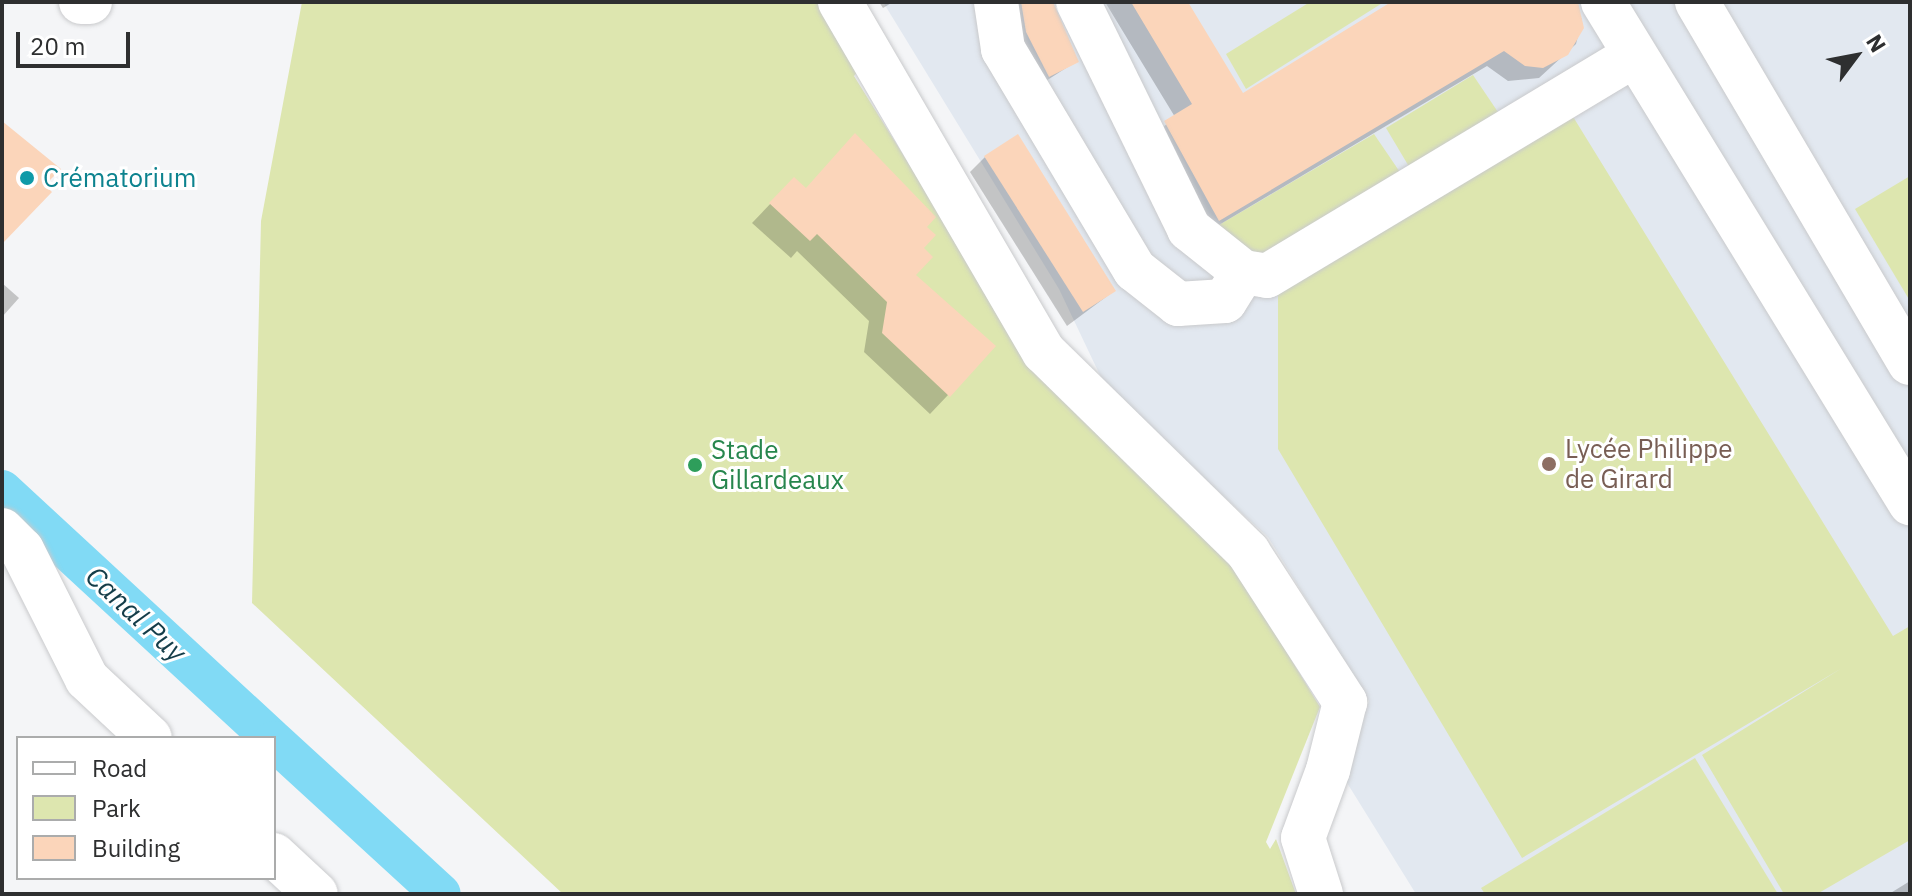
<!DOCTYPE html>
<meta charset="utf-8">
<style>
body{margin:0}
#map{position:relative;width:1912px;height:896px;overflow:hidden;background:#f4f5f7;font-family:"IBM Plex Sans",sans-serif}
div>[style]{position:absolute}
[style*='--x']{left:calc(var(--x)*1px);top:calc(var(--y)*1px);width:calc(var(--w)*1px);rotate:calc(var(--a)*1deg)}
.built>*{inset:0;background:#e2e8f0}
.green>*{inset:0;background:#dde6af}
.shadow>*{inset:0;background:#0003}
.canal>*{height:40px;margin:-20px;padding:0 20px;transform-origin:20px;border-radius:20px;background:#81daf5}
.building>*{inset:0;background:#fbd5ba}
.roads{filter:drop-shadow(0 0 2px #c9cacc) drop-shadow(0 0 2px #c9cacc)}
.minor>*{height:44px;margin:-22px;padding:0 22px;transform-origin:22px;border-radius:22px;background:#fff}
.dots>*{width:22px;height:22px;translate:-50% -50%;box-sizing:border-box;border:4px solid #fff;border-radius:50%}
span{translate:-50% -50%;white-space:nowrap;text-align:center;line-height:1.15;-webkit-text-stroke:6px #fff;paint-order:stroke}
.culture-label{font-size:26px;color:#0d838f}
.left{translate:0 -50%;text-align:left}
.education-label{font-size:26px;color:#785e54}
.leisure-label{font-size:26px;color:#27864d}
.water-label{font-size:28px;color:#143d49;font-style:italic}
.frame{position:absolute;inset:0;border:4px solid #2e2f30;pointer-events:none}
.legend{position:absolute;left:16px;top:736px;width:260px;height:144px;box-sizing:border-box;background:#fff;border:2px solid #abacac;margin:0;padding:10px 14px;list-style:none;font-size:24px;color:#2e2f30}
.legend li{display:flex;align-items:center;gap:16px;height:40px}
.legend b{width:40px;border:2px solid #abacac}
.north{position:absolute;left:1816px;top:16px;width:80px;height:80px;-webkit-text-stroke:6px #fff;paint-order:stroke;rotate:58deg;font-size:22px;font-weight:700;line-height:32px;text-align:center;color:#2e2f30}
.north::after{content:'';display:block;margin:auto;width:28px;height:36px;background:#2e2f30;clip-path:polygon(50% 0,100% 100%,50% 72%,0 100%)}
.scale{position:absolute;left:16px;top:32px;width:114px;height:36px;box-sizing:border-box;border:4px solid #2e2f30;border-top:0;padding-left:10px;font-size:24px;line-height:28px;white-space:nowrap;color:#2e2f30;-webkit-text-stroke:6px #fff;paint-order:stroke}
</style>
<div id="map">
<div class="built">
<div style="clip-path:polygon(883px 2px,1910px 2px,1910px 894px,1416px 894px,1344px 778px,1369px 701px,1268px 537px,1107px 390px,1059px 289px)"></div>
</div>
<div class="green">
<div style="clip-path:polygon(302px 2px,826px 2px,863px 65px,854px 76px,1033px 363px,1235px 567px,1320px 707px,1266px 842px,1270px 849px,1276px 839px,1296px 894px,563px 894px,252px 603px,261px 221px)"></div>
<div style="clip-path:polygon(1310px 2px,1384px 2px,1246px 89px,1226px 54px)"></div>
<div style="clip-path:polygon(1473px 75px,1504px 121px,1414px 175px,1386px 128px)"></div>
<div style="clip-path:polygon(1572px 115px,1893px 636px,1910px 626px,1910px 840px,1817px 894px,1784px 894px,1702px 755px,1842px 668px,1522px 858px,1278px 449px,1278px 293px)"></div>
<div style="clip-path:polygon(1374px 134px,1406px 181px,1272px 262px,1242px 258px,1219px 225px)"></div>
<div style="clip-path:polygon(1910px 176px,1910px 301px,1855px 209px)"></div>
<div style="clip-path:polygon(1695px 758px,1778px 894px,1485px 894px,1481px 888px)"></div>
</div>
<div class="shadow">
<div style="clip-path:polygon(879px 2px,893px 2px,883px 8px)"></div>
<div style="clip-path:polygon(1007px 2px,1050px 2px,1077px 61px,1038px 86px)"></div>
<div style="clip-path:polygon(1105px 2px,1185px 2px,1243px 96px,1394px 2px,1574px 2px,1582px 20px,1576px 44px,1539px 78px,1508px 81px,1487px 66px,1202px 235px,1149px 139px,1175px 117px)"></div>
<div style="clip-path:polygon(985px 157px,1114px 291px,1067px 326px,970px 172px)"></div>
<div style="clip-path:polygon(794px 179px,805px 190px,924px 227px,914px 275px,948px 395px,930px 414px,864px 352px,869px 321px,797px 251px,791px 258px,752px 223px)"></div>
<div style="clip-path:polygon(2px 283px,19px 298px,2px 317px)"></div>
<div style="clip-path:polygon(1910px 881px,1910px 894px,1889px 894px)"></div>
</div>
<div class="canal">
<div style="--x:2;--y:490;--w:366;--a:42.7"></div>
<div style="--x:274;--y:741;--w:226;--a:42.5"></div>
</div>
<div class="building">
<div style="clip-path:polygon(1021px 2px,1053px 2px,1079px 62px,1049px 77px,1026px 32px)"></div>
<div style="clip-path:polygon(1131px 2px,1188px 2px,1243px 93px,1391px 2px,1578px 2px,1584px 28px,1568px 55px,1543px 68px,1525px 66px,1504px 51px,1219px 221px,1164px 121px,1192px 104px)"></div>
<div style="clip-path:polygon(2px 121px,61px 169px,45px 185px,52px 192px,2px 244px)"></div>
<div style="clip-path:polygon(855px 133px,936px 217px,927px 227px,936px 235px,924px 248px,933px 257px,916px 275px,996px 346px,950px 397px,882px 333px,887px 302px,817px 234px,810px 241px,769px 203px,794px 177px,806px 188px)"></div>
<div style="clip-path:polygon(1018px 134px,1116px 291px,1083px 312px,984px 156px)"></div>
</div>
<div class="roads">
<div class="minor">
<div style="--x:81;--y:2;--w:9;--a:0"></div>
<div style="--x:840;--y:2;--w:405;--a:59.8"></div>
<div style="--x:1044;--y:352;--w:286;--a:44.4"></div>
<div style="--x:1248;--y:552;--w:179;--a:57.1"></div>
<div style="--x:1345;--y:702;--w:70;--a:104"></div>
<div style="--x:1328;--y:770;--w:72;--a:110.2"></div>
<div style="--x:1303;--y:838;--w:59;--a:72.2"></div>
<div style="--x:996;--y:2;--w:48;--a:81.5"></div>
<div style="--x:1003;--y:49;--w:257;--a:59.2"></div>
<div style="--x:1135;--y:270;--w:55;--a:38.3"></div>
<div style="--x:1178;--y:304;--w:47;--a:-3.7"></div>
<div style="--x:1225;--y:301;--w:34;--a:-58"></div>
<div style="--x:1078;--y:2;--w:253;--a:63.9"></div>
<div style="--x:1189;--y:229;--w:69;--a:38.5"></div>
<div style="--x:1243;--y:272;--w:24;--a:9"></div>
<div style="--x:1267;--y:276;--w:429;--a:-31"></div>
<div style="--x:1603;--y:2;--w:588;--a:58.5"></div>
<div style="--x:1697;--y:2;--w:419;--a:59.5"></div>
<div style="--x:2;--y:530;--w:28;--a:45"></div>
<div style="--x:22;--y:550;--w:144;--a:63.3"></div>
<div style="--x:87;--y:679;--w:86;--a:43.1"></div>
<div style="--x:274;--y:855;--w:57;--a:42.9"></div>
</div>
</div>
<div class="dots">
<div style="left:27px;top:178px;background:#0f9aa8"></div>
<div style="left:1549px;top:464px;background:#8d6e63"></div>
<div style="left:695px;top:465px;background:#2e9e5b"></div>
</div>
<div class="culture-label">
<span class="left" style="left:43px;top:178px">Crématorium</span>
</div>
<div class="education-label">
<span class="left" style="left:1565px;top:464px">Lycée Philippe<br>de Girard</span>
</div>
<div class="leisure-label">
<span class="left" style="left:711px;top:465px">Stade<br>Gillardeaux</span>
</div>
<div class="water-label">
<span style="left:136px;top:614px;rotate:43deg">Canal Puy</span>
</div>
<div class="frame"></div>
<ul class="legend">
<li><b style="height:10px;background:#fff"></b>Road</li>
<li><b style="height:22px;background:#dde6af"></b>Park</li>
<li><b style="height:22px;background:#fbd5ba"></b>Building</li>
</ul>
<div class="north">N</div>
<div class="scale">20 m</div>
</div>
